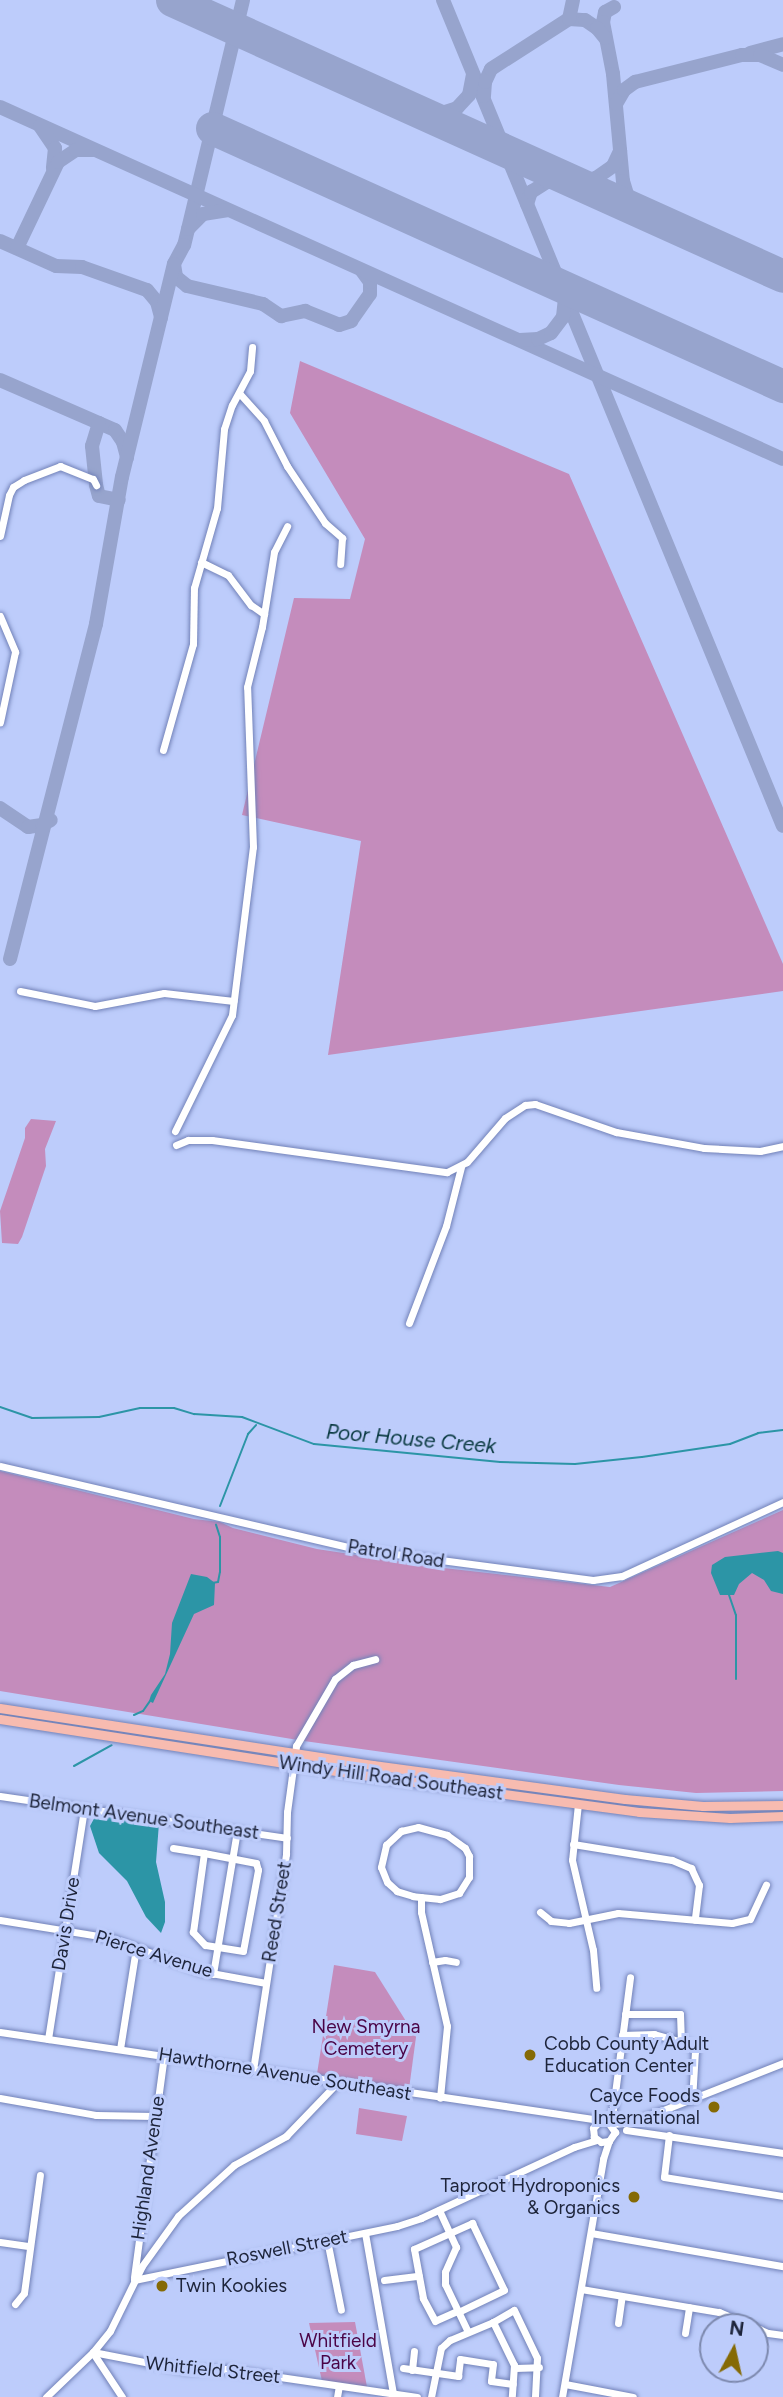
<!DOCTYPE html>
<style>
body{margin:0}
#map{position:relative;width:783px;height:2397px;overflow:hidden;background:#bdccfb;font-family:Figtree,sans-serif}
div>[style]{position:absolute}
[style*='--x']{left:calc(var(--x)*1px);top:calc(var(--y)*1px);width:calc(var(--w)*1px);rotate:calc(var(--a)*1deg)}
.green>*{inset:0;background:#c48cbc}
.water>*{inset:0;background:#2c95a6}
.stream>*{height:2px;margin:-1px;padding:0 1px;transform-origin:1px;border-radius:1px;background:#2c95a6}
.taxiway>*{height:14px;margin:-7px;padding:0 7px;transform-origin:7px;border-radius:7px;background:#97a4cd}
.runway>*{height:33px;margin:-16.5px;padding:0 16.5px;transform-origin:16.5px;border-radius:16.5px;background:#97a4cd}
.roads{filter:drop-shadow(0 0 2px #7282b8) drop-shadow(0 0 2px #7282b8)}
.minor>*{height:7px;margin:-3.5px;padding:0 3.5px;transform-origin:3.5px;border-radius:3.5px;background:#fff}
.major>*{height:9px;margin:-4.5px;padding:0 4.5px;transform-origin:4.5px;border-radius:4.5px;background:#f7bbb0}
.dots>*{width:19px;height:19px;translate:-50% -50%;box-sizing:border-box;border:4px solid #bdccfb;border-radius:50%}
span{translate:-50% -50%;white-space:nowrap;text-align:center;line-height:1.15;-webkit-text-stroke:6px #bdccfb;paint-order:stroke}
.street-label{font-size:19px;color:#1d243a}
.park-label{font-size:19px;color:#4a0446}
.poi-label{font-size:19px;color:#1d243a}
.left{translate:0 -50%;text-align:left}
.right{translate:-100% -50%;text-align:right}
.water-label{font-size:21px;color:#093940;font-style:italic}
.north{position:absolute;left:699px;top:2313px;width:70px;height:70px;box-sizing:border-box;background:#bdccfb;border:2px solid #7d89ae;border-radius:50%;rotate:8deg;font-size:19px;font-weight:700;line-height:28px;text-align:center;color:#1d243a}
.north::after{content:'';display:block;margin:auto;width:24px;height:32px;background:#856a05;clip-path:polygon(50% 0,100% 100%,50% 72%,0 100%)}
</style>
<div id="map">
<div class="green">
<div style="clip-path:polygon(300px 361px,569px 474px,783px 964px,783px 991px,328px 1055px,361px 841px,242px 815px,294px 598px,350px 599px,365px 539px,290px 413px)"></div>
<div style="clip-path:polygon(31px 1119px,56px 1121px,45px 1149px,46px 1166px,22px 1237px,18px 1244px,2px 1243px,0 1211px,25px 1138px,25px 1128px)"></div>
<div style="clip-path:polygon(0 1471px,194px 1519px,220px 1522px,233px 1528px,317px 1549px,435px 1567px,610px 1587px,783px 1510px,783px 1791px,696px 1793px,619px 1785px,304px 1741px,0 1691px)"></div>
<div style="clip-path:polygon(334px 1965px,375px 1972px,416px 2037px,409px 2089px,317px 2074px)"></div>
<div style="clip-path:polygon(359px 2108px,407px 2116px,402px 2141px,356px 2134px)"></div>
<div style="clip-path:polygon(355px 2322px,367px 2387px,322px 2381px,309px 2323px)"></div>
</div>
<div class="water">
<div style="clip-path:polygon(778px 1551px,783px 1553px,783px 1594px,771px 1591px,764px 1580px,752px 1573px,739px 1584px,734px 1595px,720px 1595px,711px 1573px,712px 1565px,725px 1557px)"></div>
<div style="clip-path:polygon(191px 1574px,207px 1577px,215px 1583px,214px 1605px,194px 1614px,153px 1703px,149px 1701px,151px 1695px,165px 1674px,170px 1654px,172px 1623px)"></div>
<div style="clip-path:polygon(96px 1815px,159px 1823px,156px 1862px,165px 1902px,165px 1922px,161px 1933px,146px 1917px,127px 1881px,99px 1853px,90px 1826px)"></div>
</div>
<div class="stream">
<div style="--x:0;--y:1407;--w:34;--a:19"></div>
<div style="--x:32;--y:1418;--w:67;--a:-0.9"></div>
<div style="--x:99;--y:1417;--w:42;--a:-12.4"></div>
<div style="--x:140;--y:1408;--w:34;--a:0"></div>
<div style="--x:174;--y:1408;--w:21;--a:17"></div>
<div style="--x:194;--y:1414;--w:48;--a:3.6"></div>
<div style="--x:242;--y:1417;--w:77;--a:20.6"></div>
<div style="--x:314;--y:1444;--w:187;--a:5.5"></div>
<div style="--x:500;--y:1462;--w:75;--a:1.5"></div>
<div style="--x:575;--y:1464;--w:67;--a:-6"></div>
<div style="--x:642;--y:1457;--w:89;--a:-8.4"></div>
<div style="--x:730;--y:1444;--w:30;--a:-21"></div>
<div style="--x:758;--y:1433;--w:25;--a:-7"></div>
<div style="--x:220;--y:1506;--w:77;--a:-68.7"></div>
<div style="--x:248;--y:1434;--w:12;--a:-48"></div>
<div style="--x:212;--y:1583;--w:6;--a:-9"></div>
<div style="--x:218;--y:1582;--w:10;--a:-79"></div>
<div style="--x:220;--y:1572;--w:35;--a:-90"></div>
<div style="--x:220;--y:1537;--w:13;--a:-108"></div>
<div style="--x:729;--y:1595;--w:21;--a:71"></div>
<div style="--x:736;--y:1615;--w:64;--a:90"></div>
<div style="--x:134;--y:1715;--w:10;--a:-24"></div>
<div style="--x:143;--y:1711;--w:12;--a:-55"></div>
<div style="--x:74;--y:1766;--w:43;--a:-28.9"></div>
</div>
<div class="taxiway">
<div style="--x:243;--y:0;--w:252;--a:103.5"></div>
<div style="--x:184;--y:245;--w:21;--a:118"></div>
<div style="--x:174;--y:264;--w:13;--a:81"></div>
<div style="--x:176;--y:277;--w:14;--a:39"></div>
<div style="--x:187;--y:286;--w:78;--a:13.3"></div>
<div style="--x:263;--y:304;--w:22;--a:34"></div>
<div style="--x:281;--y:316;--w:25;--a:-12"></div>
<div style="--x:305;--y:311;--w:37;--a:22"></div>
<div style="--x:339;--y:325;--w:13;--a:-18"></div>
<div style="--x:351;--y:321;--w:33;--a:-55"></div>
<div style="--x:370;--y:294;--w:12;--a:-90"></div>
<div style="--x:370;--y:282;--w:14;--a:-126"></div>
<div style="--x:443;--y:0;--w:893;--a:67.63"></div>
<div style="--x:614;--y:7;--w:10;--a:151"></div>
<div style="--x:605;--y:12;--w:10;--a:101"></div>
<div style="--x:603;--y:22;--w:53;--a:79.1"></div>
<div style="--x:613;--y:74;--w:107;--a:84.7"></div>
<div style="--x:623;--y:181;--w:17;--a:73"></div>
<div style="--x:628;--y:197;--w:25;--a:43"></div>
<div style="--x:569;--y:19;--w:16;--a:4"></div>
<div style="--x:585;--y:20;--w:14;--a:34"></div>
<div style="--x:597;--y:28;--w:13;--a:51"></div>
<div style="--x:750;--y:53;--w:34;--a:-15"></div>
<div style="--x:484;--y:96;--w:14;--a:-86"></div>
<div style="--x:485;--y:82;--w:14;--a:-65"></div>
<div style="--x:491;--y:69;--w:93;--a:-32.7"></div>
<div style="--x:569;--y:19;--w:19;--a:-78"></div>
<div style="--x:616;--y:104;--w:16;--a:-60"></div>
<div style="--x:624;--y:90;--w:14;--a:-36"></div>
<div style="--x:635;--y:82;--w:110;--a:-14.2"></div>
<div style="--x:742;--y:55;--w:18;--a:0"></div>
<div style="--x:760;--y:55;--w:25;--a:23"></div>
<div style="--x:0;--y:107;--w:858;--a:24.21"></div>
<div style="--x:419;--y:112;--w:20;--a:6"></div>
<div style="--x:439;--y:114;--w:19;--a:-18"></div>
<div style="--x:457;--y:108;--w:18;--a:-47"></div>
<div style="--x:469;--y:95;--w:21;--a:-79"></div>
<div style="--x:40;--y:126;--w:27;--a:56"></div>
<div style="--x:55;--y:148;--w:20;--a:96"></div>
<div style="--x:565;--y:177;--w:19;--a:12"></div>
<div style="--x:584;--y:181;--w:12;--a:-14"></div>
<div style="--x:596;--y:178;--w:21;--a:-35"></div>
<div style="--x:613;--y:166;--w:17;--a:-65"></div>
<div style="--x:527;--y:204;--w:13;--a:-72"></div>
<div style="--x:531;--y:192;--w:19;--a:-32"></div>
<div style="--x:547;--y:182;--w:26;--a:-2"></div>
<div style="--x:188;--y:229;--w:21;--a:-45"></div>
<div style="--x:203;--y:214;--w:24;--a:-9"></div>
<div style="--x:0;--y:241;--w:61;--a:24.1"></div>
<div style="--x:56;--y:266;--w:26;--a:2"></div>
<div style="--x:82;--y:267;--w:69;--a:19.5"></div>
<div style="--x:147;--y:290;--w:16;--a:50"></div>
<div style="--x:157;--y:302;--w:16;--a:75"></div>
<div style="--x:17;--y:248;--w:95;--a:-64.5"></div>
<div style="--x:58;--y:162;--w:22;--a:-34"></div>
<div style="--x:76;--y:150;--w:17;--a:0"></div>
<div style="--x:520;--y:340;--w:18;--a:-3"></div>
<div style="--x:538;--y:339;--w:14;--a:-25"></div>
<div style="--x:551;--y:333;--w:20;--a:-53"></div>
<div style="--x:563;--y:317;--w:18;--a:-84"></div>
<div style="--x:0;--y:380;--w:125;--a:23.5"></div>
<div style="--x:115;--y:430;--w:14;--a:56"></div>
<div style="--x:123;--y:442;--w:16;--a:75"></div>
<div style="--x:99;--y:423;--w:24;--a:107"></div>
<div style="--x:92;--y:446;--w:39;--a:84"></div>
<div style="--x:96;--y:485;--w:11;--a:75"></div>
<div style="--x:99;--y:496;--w:20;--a:11"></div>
<div style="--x:0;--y:808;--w:34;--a:34"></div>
<div style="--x:28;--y:827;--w:14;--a:-8"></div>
<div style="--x:42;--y:825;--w:10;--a:-29"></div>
<div style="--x:10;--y:959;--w:346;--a:-75.6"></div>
<div style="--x:96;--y:624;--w:149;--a:-80"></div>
<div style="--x:122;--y:477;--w:219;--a:-76.3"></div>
</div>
<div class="runway">
<div style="--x:172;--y:0;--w:670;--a:24.31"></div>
<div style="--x:212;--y:128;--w:627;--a:24.32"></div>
</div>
<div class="roads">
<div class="minor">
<div style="--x:240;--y:394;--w:36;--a:48"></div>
<div style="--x:264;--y:421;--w:51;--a:62.9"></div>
<div style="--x:287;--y:466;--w:69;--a:56.3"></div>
<div style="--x:325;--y:523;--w:23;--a:41"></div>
<div style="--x:342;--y:538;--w:26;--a:94"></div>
<div style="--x:0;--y:536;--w:42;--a:-77.6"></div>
<div style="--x:9;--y:495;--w:9;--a:-63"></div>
<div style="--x:13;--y:487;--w:13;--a:-32"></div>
<div style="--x:24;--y:480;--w:39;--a:-21"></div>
<div style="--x:60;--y:466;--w:35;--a:22"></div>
<div style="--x:93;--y:479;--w:7;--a:63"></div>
<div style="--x:201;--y:562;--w:30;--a:26"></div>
<div style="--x:228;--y:575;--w:38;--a:53"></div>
<div style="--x:251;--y:605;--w:16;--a:35"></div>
<div style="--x:0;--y:616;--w:39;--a:67"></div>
<div style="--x:15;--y:652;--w:72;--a:102.1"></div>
<div style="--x:163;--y:750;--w:110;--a:-74.2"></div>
<div style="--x:193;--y:644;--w:56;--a:-89"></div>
<div style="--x:194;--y:588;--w:83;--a:-74"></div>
<div style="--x:217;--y:508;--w:79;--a:-84.9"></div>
<div style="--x:224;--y:429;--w:25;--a:-72"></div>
<div style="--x:232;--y:405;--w:38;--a:-62"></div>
<div style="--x:250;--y:371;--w:24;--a:-85"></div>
<div style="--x:20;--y:991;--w:76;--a:11.3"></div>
<div style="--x:95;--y:1006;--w:70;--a:-10.7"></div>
<div style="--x:164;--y:993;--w:70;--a:6.5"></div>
<div style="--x:175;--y:1131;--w:129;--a:-63.8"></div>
<div style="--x:232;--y:1015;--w:169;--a:-82.9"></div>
<div style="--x:253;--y:847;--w:160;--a:-92.1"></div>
<div style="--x:247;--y:687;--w:62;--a:-76"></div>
<div style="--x:262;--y:627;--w:76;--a:-80.9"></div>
<div style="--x:274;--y:552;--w:29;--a:-63"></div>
<div style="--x:176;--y:1145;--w:13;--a:-23"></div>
<div style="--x:188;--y:1140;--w:24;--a:0"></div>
<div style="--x:212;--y:1140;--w:237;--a:7.8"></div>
<div style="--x:447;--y:1172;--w:22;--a:-27"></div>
<div style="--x:467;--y:1162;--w:58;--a:-49.2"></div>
<div style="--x:505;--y:1118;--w:24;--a:-33"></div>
<div style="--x:525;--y:1105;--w:10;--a:-6"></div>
<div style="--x:535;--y:1104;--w:86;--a:19.1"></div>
<div style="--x:616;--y:1132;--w:89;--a:10.3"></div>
<div style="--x:704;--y:1148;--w:56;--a:3.1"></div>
<div style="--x:760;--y:1151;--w:24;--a:-12"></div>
<div style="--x:409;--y:1323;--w:104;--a:-69.1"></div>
<div style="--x:446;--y:1226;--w:61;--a:-75.7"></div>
<div style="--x:0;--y:1466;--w:367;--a:13.1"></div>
<div style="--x:357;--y:1549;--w:238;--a:7.5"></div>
<div style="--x:593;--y:1580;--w:29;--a:-8"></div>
<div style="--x:622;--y:1576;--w:177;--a:-24.7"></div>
<div style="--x:0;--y:1796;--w:290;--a:8.3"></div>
<div style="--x:578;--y:1804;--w:56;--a:96.1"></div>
<div style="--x:572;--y:1860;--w:92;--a:76.9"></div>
<div style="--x:593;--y:1950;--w:38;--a:85"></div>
<div style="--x:418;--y:1827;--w:30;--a:15"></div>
<div style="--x:447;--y:1835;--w:22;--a:36"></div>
<div style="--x:465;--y:1848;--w:9;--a:63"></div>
<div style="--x:469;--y:1856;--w:21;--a:90"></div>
<div style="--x:469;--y:1877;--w:19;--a:122"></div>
<div style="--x:459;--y:1893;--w:20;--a:162"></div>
<div style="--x:440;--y:1899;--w:27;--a:-174"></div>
<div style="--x:413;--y:1896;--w:17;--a:-163"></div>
<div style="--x:397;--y:1891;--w:13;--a:-138"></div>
<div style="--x:387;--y:1882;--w:16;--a:-112"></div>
<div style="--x:381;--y:1867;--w:23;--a:-77"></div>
<div style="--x:386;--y:1845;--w:21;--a:-43"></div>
<div style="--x:401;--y:1831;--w:17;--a:-13"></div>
<div style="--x:573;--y:1844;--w:100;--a:9.2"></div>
<div style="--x:672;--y:1860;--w:21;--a:23"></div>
<div style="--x:691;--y:1868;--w:19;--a:65"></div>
<div style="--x:699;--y:1885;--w:35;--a:97"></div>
<div style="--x:173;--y:1848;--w:31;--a:9"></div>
<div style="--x:204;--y:1853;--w:53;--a:10.9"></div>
<div style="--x:256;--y:1863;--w:7;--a:74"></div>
<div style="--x:258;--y:1870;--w:82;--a:100.5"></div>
<div style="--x:243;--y:1951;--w:38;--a:-171"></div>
<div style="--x:205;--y:1945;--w:18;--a:-133"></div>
<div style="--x:193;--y:1932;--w:80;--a:-82.1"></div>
<div style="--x:421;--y:1897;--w:15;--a:90"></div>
<div style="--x:421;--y:1912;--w:117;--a:77.2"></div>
<div style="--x:447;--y:2026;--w:72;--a:95.6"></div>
<div style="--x:540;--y:1912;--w:14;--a:39"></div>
<div style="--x:551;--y:1921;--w:18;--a:6"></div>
<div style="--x:569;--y:1923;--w:50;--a:-11.5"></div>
<div style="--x:618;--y:1913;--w:114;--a:5"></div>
<div style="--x:732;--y:1923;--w:18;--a:-13"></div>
<div style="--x:750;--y:1919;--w:38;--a:-65"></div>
<div style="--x:0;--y:1920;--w:112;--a:9.2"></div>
<div style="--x:111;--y:1938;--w:95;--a:20.3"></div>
<div style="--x:200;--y:1971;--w:67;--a:10.3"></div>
<div style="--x:432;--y:1962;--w:13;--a:-9"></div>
<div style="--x:445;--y:1960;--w:11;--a:10"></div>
<div style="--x:213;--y:1974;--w:146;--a:-80.5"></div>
<div style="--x:625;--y:2014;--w:55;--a:0"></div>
<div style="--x:680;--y:2014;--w:26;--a:88"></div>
<div style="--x:0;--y:2032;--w:613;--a:8.34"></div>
<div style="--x:607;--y:2121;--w:14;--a:54"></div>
<div style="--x:615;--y:2132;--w:11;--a:124"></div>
<div style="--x:609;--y:2141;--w:8;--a:173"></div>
<div style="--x:601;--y:2142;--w:9;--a:-144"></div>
<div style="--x:594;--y:2137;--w:9;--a:-96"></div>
<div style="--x:593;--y:2128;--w:8;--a:-45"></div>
<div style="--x:622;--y:2035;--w:32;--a:-2"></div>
<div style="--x:654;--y:2034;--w:37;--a:16"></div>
<div style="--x:690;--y:2044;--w:9;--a:54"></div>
<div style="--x:695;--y:2051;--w:49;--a:93.5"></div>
<div style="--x:48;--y:2039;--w:232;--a:-81.1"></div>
<div style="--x:120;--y:2049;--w:102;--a:-81"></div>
<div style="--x:253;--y:2070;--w:219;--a:-81.3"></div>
<div style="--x:286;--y:1854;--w:42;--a:-88.6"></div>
<div style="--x:287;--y:1812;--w:67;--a:-82.2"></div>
<div style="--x:296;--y:1746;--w:78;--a:-59.8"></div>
<div style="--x:335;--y:1679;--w:23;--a:-38"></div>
<div style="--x:353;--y:1665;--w:23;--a:-15"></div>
<div style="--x:0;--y:2098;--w:97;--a:10"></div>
<div style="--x:96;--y:2115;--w:58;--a:1"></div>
<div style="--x:611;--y:2124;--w:148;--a:-82.6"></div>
<div style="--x:612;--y:2124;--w:21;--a:-5"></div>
<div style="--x:633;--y:2122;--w:161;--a:-21.5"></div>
<div style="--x:626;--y:2130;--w:159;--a:8.3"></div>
<div style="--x:669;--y:2135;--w:42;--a:96.8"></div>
<div style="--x:664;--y:2177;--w:121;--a:9.1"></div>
<div style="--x:439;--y:2210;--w:41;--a:65.3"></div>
<div style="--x:456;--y:2247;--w:27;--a:114"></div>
<div style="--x:445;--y:2272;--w:12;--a:90"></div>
<div style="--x:445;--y:2284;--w:53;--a:64.4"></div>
<div style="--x:365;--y:2233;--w:162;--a:80.1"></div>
<div style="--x:591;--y:2233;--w:195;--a:9.8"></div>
<div style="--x:327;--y:2240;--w:71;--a:78.7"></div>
<div style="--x:0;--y:2242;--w:30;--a:8"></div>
<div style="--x:134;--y:2277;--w:224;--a:-82.3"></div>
<div style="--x:134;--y:2280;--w:268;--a:-11.6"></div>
<div style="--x:397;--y:2226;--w:25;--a:-18"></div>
<div style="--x:421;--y:2218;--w:169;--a:-24.9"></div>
<div style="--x:574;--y:2147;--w:24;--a:-17"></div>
<div style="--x:384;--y:2280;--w:35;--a:-7"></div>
<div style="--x:581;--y:2289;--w:140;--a:9.5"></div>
<div style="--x:719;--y:2312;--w:53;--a:23.2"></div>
<div style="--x:768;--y:2333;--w:15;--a:8"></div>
<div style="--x:15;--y:2304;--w:14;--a:-51"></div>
<div style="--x:24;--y:2293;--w:119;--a:-82.3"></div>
<div style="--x:457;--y:2311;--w:24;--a:156"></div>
<div style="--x:435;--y:2321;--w:26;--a:-118"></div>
<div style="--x:423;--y:2298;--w:50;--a:-100.4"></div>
<div style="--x:414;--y:2249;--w:64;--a:-24.1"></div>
<div style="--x:472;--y:2223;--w:74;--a:64.5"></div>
<div style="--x:504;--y:2290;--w:51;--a:154.4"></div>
<div style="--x:493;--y:2322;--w:24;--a:-30"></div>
<div style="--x:514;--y:2310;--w:53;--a:64.4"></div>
<div style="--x:537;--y:2358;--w:39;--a:93"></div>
<div style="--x:618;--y:2323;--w:27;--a:-82"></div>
<div style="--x:685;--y:2333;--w:26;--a:-81"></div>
<div style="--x:755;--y:2339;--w:11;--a:-63"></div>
<div style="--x:93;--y:2352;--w:95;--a:11"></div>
<div style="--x:186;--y:2370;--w:39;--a:-1"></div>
<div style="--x:225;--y:2369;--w:194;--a:8.3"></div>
<div style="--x:93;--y:2353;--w:53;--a:56.6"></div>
<div style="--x:403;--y:2368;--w:56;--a:8.3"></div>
<div style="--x:458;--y:2376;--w:17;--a:-83"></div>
<div style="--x:460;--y:2359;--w:33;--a:9"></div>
<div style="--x:493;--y:2364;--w:17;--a:97"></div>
<div style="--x:491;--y:2381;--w:22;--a:8"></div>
<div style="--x:515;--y:2368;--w:24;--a:-2"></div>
<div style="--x:412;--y:2370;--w:19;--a:-84"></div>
<div style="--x:565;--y:2384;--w:69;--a:10.8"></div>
<div style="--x:46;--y:2397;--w:65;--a:-43.8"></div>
<div style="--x:93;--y:2352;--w:27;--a:-51"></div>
<div style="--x:110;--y:2331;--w:72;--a:-63.8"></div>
<div style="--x:142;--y:2266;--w:62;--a:-54.2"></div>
<div style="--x:178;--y:2216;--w:76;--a:-42.3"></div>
<div style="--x:234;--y:2165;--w:60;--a:-29.1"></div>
<div style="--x:286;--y:2136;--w:74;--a:-46.1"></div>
<div style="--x:337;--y:2397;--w:11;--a:-80"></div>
<div style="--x:431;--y:2397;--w:50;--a:-78.5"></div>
<div style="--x:441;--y:2348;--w:12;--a:-42"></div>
<div style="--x:450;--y:2340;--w:47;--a:-22.7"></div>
<div style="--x:493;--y:2322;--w:48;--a:64"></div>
<div style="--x:514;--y:2365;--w:32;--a:94"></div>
<div style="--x:562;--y:2397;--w:242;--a:-80.2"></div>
<div style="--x:603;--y:2159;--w:19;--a:-72"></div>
</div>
<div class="major">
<div style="--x:0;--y:1708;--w:377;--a:8.7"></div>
<div style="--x:373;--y:1765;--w:254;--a:7.7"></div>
<div style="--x:625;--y:1799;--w:78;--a:5.1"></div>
<div style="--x:703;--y:1806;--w:80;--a:-0.7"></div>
<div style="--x:0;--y:1719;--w:366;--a:8.8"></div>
<div style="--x:362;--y:1775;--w:279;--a:7.6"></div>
<div style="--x:639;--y:1812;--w:91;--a:3.8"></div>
<div style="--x:730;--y:1818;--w:53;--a:-2.2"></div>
</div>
</div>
<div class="dots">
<div style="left:530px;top:2055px;background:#856a05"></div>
<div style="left:714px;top:2107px;background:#856a05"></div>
<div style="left:634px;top:2197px;background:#856a05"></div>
<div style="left:162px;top:2286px;background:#856a05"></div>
</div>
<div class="street-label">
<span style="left:396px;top:1554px;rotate:9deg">Patrol Road</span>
<span style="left:391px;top:1778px;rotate:8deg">Windy Hill Road Southeast</span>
<span style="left:144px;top:1817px;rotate:8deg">Belmont Avenue Southeast</span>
<span style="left:277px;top:1912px;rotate:-81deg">Reed Street</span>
<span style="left:66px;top:1924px;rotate:-81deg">Davis Drive</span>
<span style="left:154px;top:1954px;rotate:17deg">Pierce Avenue</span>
<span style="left:285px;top:2074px;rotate:9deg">Hawthorne Avenue Southeast</span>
<span style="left:148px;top:2168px;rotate:-82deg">Highland Avenue</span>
<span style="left:287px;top:2248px;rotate:-11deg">Roswell Street</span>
<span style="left:213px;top:2370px;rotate:6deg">Whitfield Street</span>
</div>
<div class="park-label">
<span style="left:366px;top:2038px">New Smyrna<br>Cemetery</span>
<span style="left:338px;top:2352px">Whitfield<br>Park</span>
</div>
<div class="poi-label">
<span class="left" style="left:544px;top:2055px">Cobb County Adult<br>Education Center</span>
<span class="right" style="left:700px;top:2107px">Cayce Foods<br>International</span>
<span class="right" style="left:620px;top:2197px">Taproot Hydroponics<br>&amp; Organics</span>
<span class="left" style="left:176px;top:2286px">Twin Kookies</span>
</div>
<div class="water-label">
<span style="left:411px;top:1439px;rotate:5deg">Poor House Creek</span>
</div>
<div class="north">N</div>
</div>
